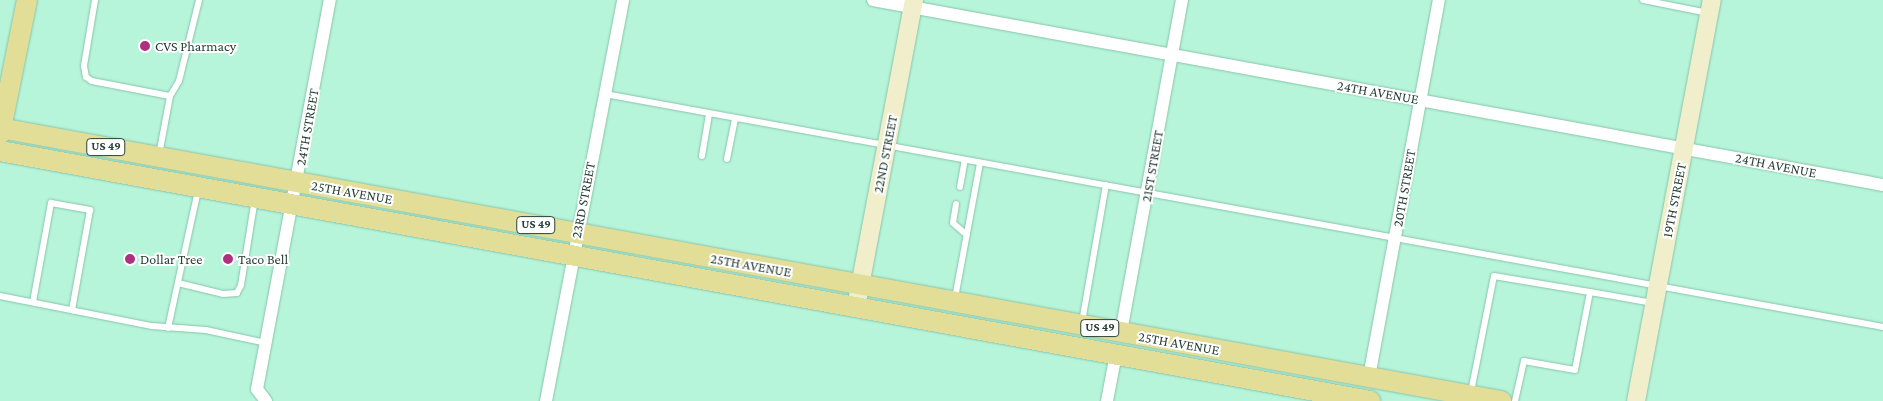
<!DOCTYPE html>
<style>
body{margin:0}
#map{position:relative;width:1883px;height:401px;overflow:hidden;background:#b7f5da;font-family:"Crimson Pro",serif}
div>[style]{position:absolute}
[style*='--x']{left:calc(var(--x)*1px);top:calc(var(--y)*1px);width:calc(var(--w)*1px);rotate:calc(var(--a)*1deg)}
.roads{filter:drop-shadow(0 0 1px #88c4ab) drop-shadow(0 0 1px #88c4ab)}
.lane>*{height:6px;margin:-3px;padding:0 3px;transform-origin:3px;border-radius:3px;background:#fff}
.street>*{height:12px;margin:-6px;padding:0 6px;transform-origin:6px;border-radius:6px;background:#fff}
.secondary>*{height:18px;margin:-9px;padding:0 9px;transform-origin:9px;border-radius:9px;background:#f1eecb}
.primary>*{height:20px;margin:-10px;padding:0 10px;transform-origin:10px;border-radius:10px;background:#e2de97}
.dots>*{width:14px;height:14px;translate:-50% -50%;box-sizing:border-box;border:2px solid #fff;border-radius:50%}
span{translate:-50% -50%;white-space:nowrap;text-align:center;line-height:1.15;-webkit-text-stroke:4px #fff;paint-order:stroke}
.shield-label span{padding:1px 4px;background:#fff;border:1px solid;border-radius:4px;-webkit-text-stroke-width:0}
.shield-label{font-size:12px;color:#284137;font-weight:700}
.poi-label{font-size:14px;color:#284137}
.left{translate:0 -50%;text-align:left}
.street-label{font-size:14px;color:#284137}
</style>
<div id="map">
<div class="roads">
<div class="lane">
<div style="--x:95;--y:0;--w:67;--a:99.5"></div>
<div style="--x:84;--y:66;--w:11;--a:80"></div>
<div style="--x:86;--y:77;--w:7;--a:34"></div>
<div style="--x:92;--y:81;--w:79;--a:10.9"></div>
<div style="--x:1643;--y:0;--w:66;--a:11.3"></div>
<div style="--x:605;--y:94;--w:1299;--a:10.33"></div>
<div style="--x:159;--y:155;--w:60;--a:-79.4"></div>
<div style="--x:170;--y:96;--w:17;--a:-59"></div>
<div style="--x:179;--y:81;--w:83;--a:-76.1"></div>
<div style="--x:702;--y:156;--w:43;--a:-80.5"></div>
<div style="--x:727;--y:159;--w:41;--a:-78.7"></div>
<div style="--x:960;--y:187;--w:27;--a:-80"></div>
<div style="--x:956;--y:204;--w:19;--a:99"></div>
<div style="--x:953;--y:223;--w:18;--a:41"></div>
<div style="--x:178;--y:283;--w:46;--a:13.7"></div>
<div style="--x:223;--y:294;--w:14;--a:-4"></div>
<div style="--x:237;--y:293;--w:9;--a:-63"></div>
<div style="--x:241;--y:285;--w:87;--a:-80.8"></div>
<div style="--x:1590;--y:292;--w:64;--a:9.9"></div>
<div style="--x:0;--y:296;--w:155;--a:11.2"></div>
<div style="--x:152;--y:326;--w:54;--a:4.2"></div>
<div style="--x:206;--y:330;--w:61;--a:12.2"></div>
<div style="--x:955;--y:298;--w:137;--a:-79.5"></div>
<div style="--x:33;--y:302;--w:101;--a:-79.7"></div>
<div style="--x:51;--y:203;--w:40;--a:10"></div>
<div style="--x:90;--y:210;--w:102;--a:100.2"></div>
<div style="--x:1082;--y:322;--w:139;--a:-80.1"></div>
<div style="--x:168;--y:328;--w:141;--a:-77.7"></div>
<div style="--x:1471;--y:392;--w:118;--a:-78.8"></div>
<div style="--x:1494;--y:276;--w:97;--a:9.5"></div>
<div style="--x:1590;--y:292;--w:79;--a:100.9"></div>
<div style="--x:1575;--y:370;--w:52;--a:-170"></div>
<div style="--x:1524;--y:361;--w:41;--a:102.7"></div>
</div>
<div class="street">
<div style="--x:873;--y:0;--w:1027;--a:10.38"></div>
<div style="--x:1121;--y:332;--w:338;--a:-79.6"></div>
<div style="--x:1369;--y:377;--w:383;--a:-79.5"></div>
<div style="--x:266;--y:401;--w:15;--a:-127"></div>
<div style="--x:257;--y:389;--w:396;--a:-79.4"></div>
<div style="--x:546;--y:401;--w:408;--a:-79.1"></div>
<div style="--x:1107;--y:401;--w:48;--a:-79.2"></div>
</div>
<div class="secondary">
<div style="--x:856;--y:307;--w:312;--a:-79.3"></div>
<div style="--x:1636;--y:401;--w:408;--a:-79.3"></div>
</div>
<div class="primary">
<div style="--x:0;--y:128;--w:1526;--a:10.31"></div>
<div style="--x:0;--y:134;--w:137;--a:-78.6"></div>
<div style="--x:0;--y:151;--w:1393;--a:10.34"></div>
</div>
</div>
<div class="dots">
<div style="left:145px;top:46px;background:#ae3080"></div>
<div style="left:130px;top:259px;background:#ae3080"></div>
<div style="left:228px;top:259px;background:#ae3080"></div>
</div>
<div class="shield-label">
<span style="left:106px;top:147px">US 49</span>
<span style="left:536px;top:225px">US 49</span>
<span style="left:1100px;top:328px">US 49</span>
</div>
<div class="poi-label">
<span class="left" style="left:155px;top:46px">CVS Pharmacy</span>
<span class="left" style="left:140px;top:259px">Dollar Tree</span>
<span class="left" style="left:238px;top:259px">Taco Bell</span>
</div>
<div class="street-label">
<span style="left:1378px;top:92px;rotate:10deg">24TH AVENUE</span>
<span style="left:307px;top:127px;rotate:-80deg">24TH STREET</span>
<span style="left:885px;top:154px;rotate:-79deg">22ND STREET</span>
<span style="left:1776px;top:165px;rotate:11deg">24TH AVENUE</span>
<span style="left:1152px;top:166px;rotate:-80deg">21ST STREET</span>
<span style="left:1404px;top:188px;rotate:-80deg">20TH STREET</span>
<span style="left:352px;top:192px;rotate:10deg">25TH AVENUE</span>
<span style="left:583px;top:200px;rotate:-79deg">23RD STREET</span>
<span style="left:1674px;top:200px;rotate:-79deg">19TH STREET</span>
<span style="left:751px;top:265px;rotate:10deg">25TH AVENUE</span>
<span style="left:1179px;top:343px;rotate:10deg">25TH AVENUE</span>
</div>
</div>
